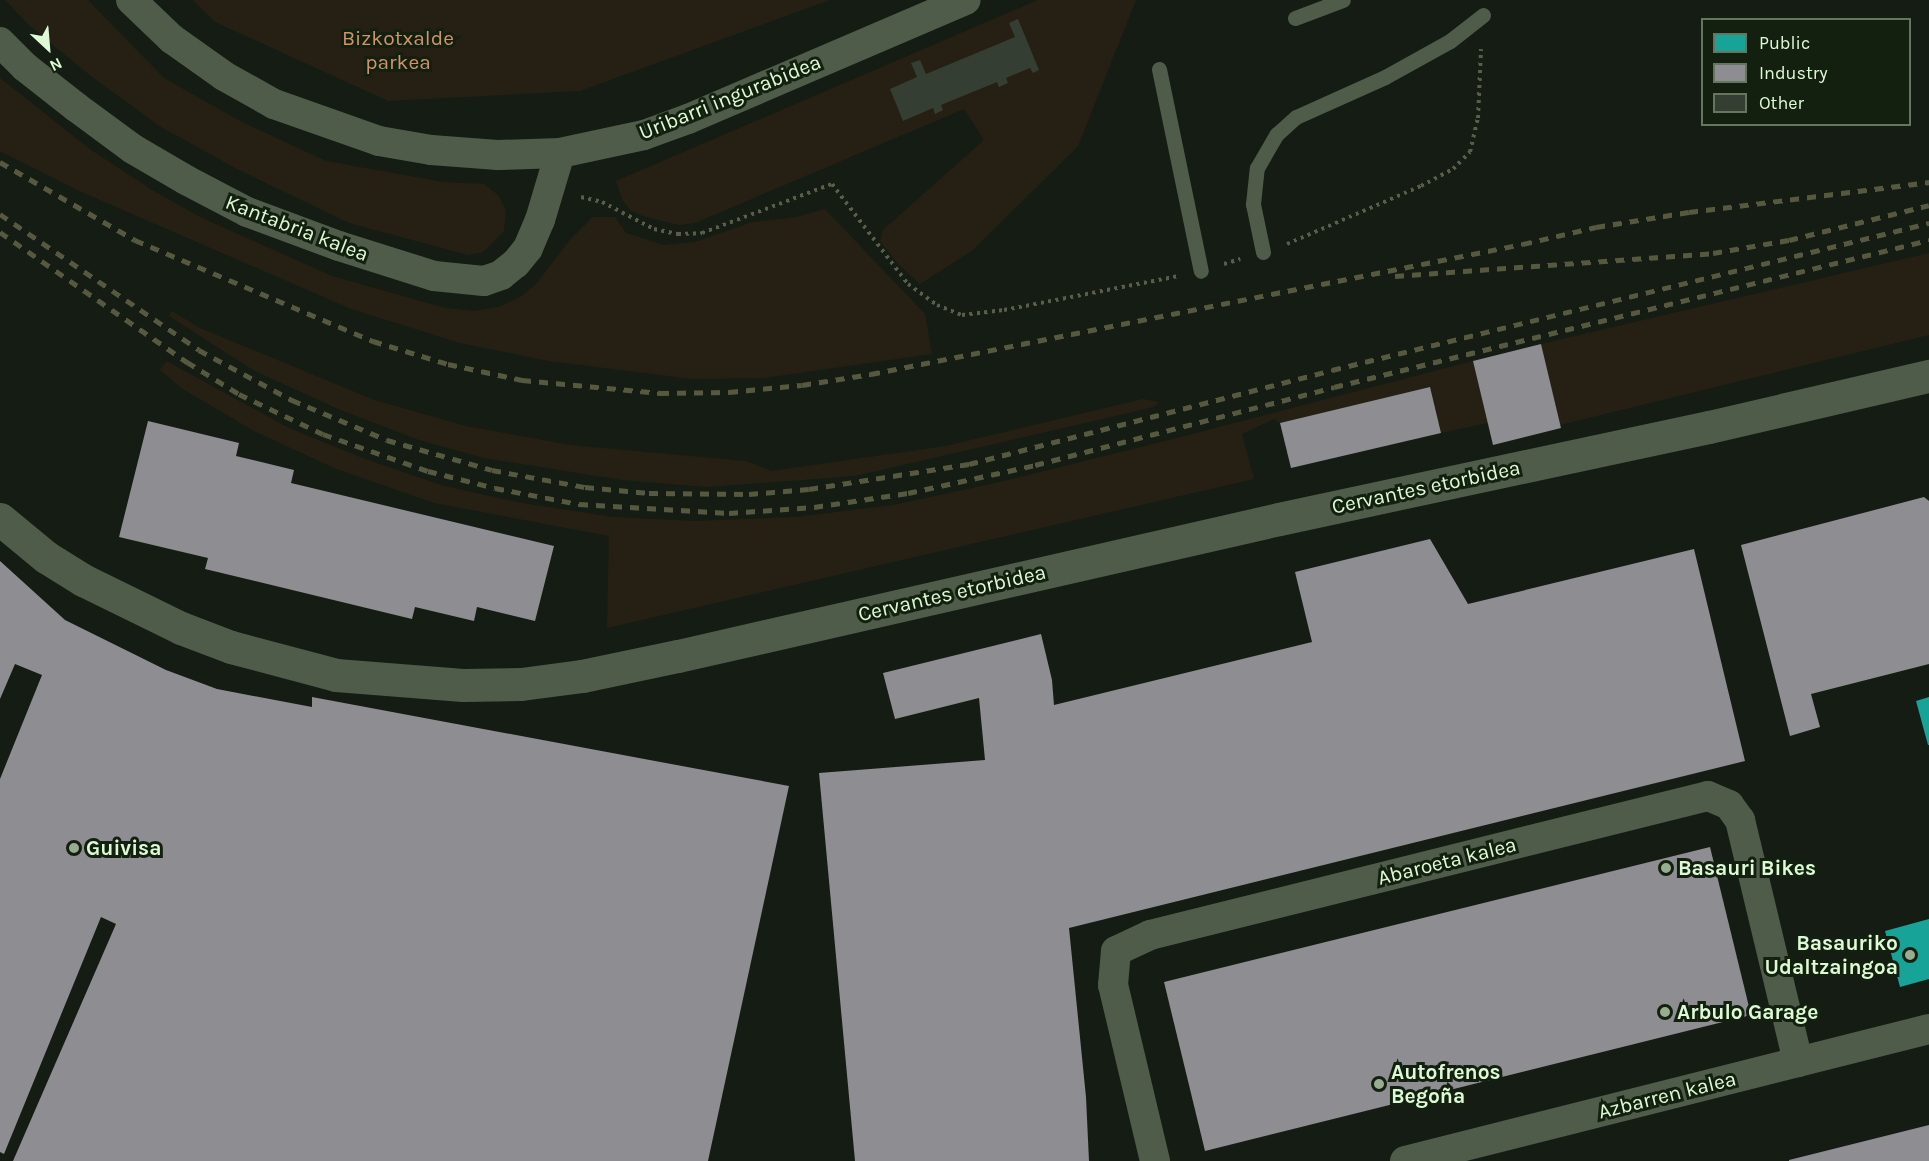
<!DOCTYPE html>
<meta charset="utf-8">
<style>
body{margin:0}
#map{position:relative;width:1929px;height:1161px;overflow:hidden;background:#151c14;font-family:Karla,sans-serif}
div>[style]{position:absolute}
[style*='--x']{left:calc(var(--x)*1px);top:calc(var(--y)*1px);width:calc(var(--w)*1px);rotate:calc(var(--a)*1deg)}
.green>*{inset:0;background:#262014}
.public>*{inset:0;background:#17a398}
.industry>*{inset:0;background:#8d8d92}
.building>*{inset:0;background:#343e32}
.path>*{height:4px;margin-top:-2px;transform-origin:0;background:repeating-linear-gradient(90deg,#595d4a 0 3px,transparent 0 7.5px)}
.service>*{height:15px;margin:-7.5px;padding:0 7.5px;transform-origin:7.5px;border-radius:7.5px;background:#4f5c4a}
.minor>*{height:30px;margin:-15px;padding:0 15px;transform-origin:15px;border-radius:15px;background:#4f5c4a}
.tertiary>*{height:33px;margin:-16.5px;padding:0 16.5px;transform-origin:16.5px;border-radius:16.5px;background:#4f5c4a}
.rail>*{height:4.5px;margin-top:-2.25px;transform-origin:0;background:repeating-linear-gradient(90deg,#56593f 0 9px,transparent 0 17px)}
.dots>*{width:16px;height:16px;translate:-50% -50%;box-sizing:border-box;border:3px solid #132010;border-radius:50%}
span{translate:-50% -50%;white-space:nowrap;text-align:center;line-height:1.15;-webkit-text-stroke:6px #132010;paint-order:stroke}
.park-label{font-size:21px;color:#d19469}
.street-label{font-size:21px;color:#ddfad4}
.poi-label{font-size:21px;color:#ddfad4;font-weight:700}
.left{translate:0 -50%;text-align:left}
.right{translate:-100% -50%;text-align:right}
.legend{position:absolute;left:1701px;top:18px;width:210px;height:108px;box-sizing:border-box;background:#132010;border:2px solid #64775e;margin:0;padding:8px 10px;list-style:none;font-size:18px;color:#ddfad4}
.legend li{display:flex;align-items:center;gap:12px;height:30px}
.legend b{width:30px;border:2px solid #64775e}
.north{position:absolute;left:18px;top:18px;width:60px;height:60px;-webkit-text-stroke:4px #132010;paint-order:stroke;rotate:154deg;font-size:16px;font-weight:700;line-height:24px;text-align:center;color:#ddfad4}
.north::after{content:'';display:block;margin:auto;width:21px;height:27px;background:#ddfad4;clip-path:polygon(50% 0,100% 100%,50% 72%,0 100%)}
</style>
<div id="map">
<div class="green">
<div style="clip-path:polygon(5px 0,88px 0,164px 78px,240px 121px,326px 161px,443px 182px,484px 184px,499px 196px,506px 211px,504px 231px,483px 252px,468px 255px,349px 223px,237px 169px,161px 127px,92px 77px,30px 26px)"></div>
<div style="clip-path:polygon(193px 0,830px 0,580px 91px,388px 101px,215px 22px)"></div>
<div style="clip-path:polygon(1038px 0,1136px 0,1078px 146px,973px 250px,920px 284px,897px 263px,880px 241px,883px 230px,984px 140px,964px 109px,695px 223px,679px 225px,646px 217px,631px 211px,622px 199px,616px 181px)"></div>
<div style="clip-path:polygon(0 78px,91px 150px,152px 190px,202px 218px,332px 276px,445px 308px,475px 311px,499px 307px,522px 296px,537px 283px,569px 241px,593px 217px,615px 217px,626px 233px,663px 245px,695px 242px,752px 222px,797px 217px,825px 209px,925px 314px,932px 354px,764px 378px,693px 379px,549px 361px,460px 343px,351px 309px,77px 190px,0 151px)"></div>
<div style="clip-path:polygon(1929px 253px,1929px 335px,1560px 425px,1541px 344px)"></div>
<div style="clip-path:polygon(172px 311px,200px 328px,374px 400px,466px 426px,570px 445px,746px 461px,772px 471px,946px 446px,1143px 399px,1159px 402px,1154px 407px,855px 476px,707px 487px,622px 480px,484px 458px,419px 440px,338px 409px,253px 370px,169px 316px)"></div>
<div style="clip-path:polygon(166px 361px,289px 428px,365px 459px,444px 486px,522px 503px,613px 517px,696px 521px,796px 517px,893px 505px,1000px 482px,1177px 438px,1473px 361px,1488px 423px,1441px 433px,1430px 388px,1280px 423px,1274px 419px,1242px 434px,1254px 479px,607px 628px,609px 536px,434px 503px,334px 468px,254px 431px,181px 388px,160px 370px)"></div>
</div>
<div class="public">
<div style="clip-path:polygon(1929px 697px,1929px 745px,1928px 745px,1916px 701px)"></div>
<div style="clip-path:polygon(1929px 919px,1929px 979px,1900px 987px,1885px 931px)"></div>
</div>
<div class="industry">
<div style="clip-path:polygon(1541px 344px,1561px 428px,1493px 445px,1473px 361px)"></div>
<div style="clip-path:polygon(1430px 387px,1441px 433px,1291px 468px,1280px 423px)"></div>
<div style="clip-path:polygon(148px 421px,239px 443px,236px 456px,294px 470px,291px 483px,554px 546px,535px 621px,477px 607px,474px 621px,415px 607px,412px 619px,205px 569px,208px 558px,119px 537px)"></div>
<div style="clip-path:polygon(1924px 497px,1929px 501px,1929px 664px,1811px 694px,1820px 727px,1790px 736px,1741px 545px)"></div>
<div style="clip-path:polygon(1430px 539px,1468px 604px,1694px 549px,1745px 761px,1069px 928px,1086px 1097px,1089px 1161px,855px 1161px,819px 773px,985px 760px,979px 698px,895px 719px,883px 673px,1041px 634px,1052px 680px,1054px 705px,1312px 642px,1295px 572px)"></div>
<div style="clip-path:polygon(0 561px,65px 620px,166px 670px,217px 689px,312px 707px,312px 697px,789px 786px,708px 1161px,13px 1161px,116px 924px,101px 917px,4px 1154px,0 1152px,0 779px,42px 675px,15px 664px,0 699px)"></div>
<div style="clip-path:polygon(1710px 847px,1751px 1015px,1205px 1151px,1164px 982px)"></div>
<div style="clip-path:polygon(1929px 1125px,1929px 1161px,1789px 1161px,1789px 1160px)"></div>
</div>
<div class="building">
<div style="clip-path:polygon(1018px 19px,1039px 70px,1033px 73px,1030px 68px,1006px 78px,1008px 83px,999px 87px,997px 82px,941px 105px,943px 110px,935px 114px,933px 108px,903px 121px,890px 89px,917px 77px,911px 63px,920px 60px,926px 74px,1015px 37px,1009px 23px)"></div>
</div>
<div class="path">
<div style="--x:581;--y:197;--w:22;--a:13"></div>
<div style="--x:602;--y:202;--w:59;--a:27.4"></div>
<div style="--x:654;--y:229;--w:25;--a:12"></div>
<div style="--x:678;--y:234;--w:24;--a:-2"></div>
<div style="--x:702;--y:233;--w:139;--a:-20.7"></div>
<div style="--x:832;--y:184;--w:126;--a:52.8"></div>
<div style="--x:908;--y:284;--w:36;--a:36"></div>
<div style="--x:937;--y:305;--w:27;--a:22"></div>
<div style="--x:962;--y:315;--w:42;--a:-6.8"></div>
<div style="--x:1004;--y:310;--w:178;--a:-11"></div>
<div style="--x:1287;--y:244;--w:146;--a:-23.4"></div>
<div style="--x:1421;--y:186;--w:36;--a:-28"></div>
<div style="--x:1453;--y:169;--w:24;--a:-45"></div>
<div style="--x:1470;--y:152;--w:35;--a:-77"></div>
<div style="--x:1478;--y:118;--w:69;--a:-87.5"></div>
<div style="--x:1224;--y:264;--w:17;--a:-17"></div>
</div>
<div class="service">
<div style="--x:1295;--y:18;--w:51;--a:-20.6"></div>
<div style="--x:1159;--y:69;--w:206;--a:78.3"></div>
<div style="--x:1263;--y:252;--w:49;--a:-101.8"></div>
<div style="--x:1253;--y:204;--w:36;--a:-84"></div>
<div style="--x:1257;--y:168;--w:39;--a:-60"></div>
<div style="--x:1277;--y:134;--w:25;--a:-42"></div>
<div style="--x:1296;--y:117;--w:98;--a:-24.2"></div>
<div style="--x:1385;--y:77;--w:74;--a:-29"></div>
<div style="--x:1450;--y:41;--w:42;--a:-38.2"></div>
</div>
<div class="minor">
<div style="--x:131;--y:0;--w:57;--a:43.6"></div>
<div style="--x:172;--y:39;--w:64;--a:35.4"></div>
<div style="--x:224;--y:76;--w:57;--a:29.2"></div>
<div style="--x:274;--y:104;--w:111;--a:19.4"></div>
<div style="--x:379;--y:141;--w:53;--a:9.8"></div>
<div style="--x:431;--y:150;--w:67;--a:4.3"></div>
<div style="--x:498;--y:155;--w:62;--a:-1.8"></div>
<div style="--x:560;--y:153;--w:86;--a:-12.1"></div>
<div style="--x:644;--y:135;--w:47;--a:-20"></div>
<div style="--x:688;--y:119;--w:302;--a:-23.2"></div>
<div style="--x:0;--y:42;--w:35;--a:45"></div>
<div style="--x:25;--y:67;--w:65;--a:38.1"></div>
<div style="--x:76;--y:107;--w:71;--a:36.4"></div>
<div style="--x:133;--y:149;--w:61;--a:30.3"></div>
<div style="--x:186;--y:180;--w:69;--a:27.7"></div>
<div style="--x:247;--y:212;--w:98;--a:20.3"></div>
<div style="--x:339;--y:246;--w:100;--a:17.5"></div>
<div style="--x:434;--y:276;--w:50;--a:5.7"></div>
<div style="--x:484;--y:281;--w:18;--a:-19"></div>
<div style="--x:501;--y:275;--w:19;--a:-39"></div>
<div style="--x:516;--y:263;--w:19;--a:-51"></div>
<div style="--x:528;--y:248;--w:30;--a:-67"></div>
<div style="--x:540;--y:220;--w:70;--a:-73.4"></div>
<div style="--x:1155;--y:1161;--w:181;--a:-103.4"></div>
<div style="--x:1113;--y:985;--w:34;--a:-85"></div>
<div style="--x:1116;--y:951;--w:38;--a:-25"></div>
<div style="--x:1150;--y:935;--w:575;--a:-13.99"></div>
<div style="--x:1708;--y:796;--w:23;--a:23"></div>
<div style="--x:1729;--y:805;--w:19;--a:54"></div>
<div style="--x:1740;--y:820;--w:249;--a:76.5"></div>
<div style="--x:1405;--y:1161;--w:540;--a:-14.14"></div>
</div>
<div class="tertiary">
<div style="--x:0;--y:519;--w:60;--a:39.6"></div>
<div style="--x:46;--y:557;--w:44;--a:31.9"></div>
<div style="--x:83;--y:580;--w:109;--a:26.1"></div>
<div style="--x:181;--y:628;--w:53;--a:20.8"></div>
<div style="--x:231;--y:647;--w:109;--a:14.9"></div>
<div style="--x:336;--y:675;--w:127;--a:4.5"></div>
<div style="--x:463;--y:685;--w:58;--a:-1"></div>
<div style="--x:521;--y:684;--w:62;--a:-7.5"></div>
<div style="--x:582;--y:676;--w:98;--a:-11.8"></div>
<div style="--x:678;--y:656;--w:616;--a:-12.84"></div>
<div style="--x:1279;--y:519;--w:440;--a:-12.1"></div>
<div style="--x:1709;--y:427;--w:226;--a:-13.1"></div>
</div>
<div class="rail">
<div style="--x:0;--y:162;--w:156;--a:30"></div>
<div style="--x:135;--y:240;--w:259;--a:23"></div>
<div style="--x:373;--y:341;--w:78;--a:17"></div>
<div style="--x:448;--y:364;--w:76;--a:12.2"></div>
<div style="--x:522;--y:380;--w:139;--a:5.4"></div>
<div style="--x:660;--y:393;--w:69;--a:-0.8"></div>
<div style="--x:729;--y:392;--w:73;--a:-5.5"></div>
<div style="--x:802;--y:385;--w:70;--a:-9.1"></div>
<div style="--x:871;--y:374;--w:665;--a:-11.28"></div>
<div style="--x:1523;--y:244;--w:75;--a:-13.1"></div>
<div style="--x:1596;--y:227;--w:94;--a:-9.2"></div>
<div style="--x:1689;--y:212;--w:242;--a:-7.1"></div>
<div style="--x:0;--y:214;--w:241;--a:34.3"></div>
<div style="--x:199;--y:350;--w:106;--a:28.3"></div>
<div style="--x:292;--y:400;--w:103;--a:22.8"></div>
<div style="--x:387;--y:440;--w:109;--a:15.9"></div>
<div style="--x:492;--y:470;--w:95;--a:10.4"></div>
<div style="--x:585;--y:487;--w:64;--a:5.4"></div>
<div style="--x:649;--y:493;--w:100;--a:0.6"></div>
<div style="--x:749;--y:494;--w:60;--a:-4.8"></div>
<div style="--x:809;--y:489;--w:162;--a:-8.9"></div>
<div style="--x:969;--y:464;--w:375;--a:-14.5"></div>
<div style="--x:1332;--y:370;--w:615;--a:-13.83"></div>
<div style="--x:0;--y:232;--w:228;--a:34.8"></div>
<div style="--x:187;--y:362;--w:61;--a:31.6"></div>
<div style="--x:239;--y:394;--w:93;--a:25.5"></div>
<div style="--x:323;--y:434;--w:111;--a:19.4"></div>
<div style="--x:428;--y:471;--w:69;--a:14.2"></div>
<div style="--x:495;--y:488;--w:86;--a:10.8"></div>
<div style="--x:579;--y:504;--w:150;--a:3.4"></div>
<div style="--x:729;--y:513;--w:85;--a:-4"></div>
<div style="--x:814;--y:507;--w:95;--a:-8.5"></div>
<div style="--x:908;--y:493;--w:130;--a:-12.4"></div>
<div style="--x:1035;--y:465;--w:309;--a:-14.6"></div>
<div style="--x:1334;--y:387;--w:613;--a:-13.88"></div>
<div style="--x:1395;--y:276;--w:319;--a:-4.1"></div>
<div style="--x:1713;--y:253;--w:77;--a:-9.7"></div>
<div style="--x:1789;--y:240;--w:144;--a:-14"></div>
</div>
<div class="dots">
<div style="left:74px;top:848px;background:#97ac91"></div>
<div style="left:1666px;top:868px;background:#97ac91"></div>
<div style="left:1910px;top:955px;background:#97ac91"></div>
<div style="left:1665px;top:1012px;background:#97ac91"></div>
<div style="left:1379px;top:1084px;background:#97ac91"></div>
</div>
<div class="park-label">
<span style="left:398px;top:50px">Bizkotxalde<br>parkea</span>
</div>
<div class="street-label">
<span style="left:730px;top:97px;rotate:-22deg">Uribarri ingurabidea</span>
<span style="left:297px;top:228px;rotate:21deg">Kantabria kalea</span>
<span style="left:1426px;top:487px;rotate:-12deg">Cervantes etorbidea</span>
<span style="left:952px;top:593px;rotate:-13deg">Cervantes etorbidea</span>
<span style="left:1447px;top:861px;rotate:-14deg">Abaroeta kalea</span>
<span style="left:1667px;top:1095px;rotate:-14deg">Azbarren kalea</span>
</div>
<div class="poi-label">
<span class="left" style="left:86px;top:848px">Guivisa</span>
<span class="left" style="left:1678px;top:868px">Basauri Bikes</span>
<span class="right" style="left:1898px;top:955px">Basauriko<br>Udaltzaingoa</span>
<span class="left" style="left:1677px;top:1012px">Arbulo Garage</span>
<span class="left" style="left:1391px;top:1084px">Autofrenos<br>Begoña</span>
</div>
<ul class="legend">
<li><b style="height:16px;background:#17a398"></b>Public</li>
<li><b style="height:16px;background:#8d8d92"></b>Industry</li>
<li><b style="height:16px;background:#343e32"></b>Other</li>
</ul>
<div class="north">N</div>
</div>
